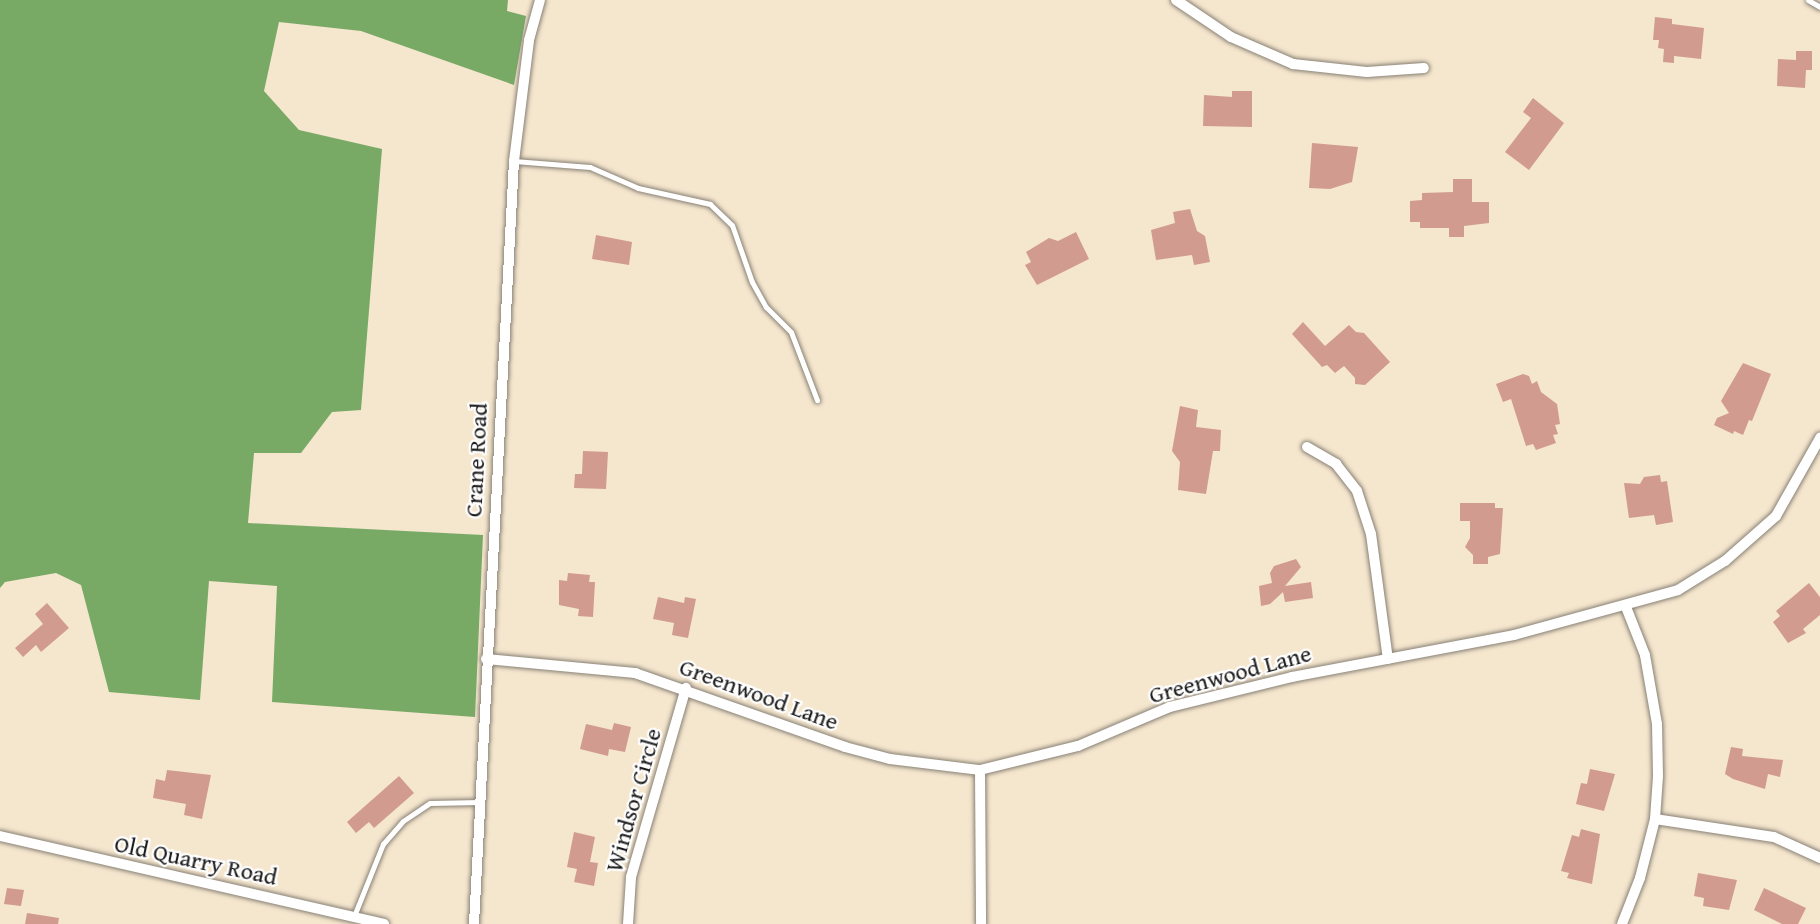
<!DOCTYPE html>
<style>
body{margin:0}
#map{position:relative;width:1820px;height:924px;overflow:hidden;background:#f5e6ce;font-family:"Gentium Book Plus",serif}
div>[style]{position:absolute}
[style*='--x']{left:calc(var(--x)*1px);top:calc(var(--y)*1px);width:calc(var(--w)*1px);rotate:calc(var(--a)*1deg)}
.forest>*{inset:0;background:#78aa66}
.building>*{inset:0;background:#d19b90}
.roads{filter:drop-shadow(0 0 2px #888175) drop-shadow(0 0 2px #888175)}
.service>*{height:5px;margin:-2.5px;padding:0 2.5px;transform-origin:2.5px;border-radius:2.5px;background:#fff}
.minor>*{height:10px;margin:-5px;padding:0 5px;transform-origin:5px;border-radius:5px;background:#fff}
span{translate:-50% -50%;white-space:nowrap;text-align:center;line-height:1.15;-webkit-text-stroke:4.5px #fff;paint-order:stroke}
.street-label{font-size:24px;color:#1c1c1c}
</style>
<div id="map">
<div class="forest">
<div style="clip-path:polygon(0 0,508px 0,507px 11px,526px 16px,514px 85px,361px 31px,279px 22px,264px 91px,299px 130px,382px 149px,361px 410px,332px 412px,301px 453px,254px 453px,248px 523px,483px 535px,475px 717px,272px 702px,277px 586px,209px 581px,200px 700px,109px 692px,81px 585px,56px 573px,5px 582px,0 588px)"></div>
</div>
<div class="building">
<div style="clip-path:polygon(1655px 17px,1672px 19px,1672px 24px,1704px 28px,1701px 59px,1674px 56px,1674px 63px,1663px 62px,1664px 49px,1658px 48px,1659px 40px,1653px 40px)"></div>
<div style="clip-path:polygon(1796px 51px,1812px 51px,1812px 70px,1806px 70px,1805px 88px,1777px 86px,1778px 59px,1796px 60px)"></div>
<div style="clip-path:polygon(1232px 91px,1252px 91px,1252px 127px,1203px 126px,1204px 95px,1232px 97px)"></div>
<div style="clip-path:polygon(1533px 98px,1564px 123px,1529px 170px,1505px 152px,1531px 118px,1523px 112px)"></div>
<div style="clip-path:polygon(1312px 143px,1358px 147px,1352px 182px,1330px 189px,1309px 188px)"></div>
<div style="clip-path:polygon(1453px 179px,1472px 179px,1472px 202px,1489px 202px,1489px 223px,1464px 226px,1464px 237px,1449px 237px,1449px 228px,1420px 228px,1420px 222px,1410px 222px,1410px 201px,1422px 200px,1422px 193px,1453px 192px)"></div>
<div style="clip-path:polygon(1190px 209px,1197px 231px,1205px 236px,1210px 262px,1194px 265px,1192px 255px,1156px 260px,1151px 230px,1175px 223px,1173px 212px)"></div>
<div style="clip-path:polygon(1076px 232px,1089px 259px,1037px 285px,1025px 265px,1031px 262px,1026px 252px,1049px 238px,1058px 241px)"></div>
<div style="clip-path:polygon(596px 235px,632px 242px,629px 265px,592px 259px)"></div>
<div style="clip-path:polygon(1303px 322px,1325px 346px,1349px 325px,1356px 332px,1364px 333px,1390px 362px,1365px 385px,1355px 384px,1355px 378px,1344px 366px,1335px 373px,1327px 365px,1322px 367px,1292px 334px)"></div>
<div style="clip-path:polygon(1743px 363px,1771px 374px,1752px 421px,1749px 420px,1743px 435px,1734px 431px,1733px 434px,1714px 425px,1717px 418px,1729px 413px,1721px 401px)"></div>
<div style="clip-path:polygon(1523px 374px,1529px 376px,1532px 384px,1537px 381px,1541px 392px,1557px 404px,1560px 424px,1555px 425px,1558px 434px,1553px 435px,1556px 443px,1536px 450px,1533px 444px,1526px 446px,1511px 399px,1503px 402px,1496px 384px)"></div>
<div style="clip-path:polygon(1180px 406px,1198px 410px,1196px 427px,1221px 430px,1220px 451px,1213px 451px,1206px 494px,1178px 490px,1180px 462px,1172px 451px)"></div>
<div style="clip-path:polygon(583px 451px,608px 452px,606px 489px,574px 488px,575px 474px,582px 474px)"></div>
<div style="clip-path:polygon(1660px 475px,1661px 482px,1667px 481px,1673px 522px,1656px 525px,1654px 515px,1629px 518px,1624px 483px,1640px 484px,1644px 477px)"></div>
<div style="clip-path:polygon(1460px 503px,1495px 503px,1495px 508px,1503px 508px,1500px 554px,1488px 557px,1488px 564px,1473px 564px,1473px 555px,1465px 547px,1470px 538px,1470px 521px,1460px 521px)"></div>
<div style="clip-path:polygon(1296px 559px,1301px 567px,1285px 586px,1311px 582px,1313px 598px,1285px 602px,1283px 592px,1270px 604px,1261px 606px,1259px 586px,1272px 583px,1270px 573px,1274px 566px)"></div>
<div style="clip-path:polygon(568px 573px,590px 575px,589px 582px,595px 582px,593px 617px,578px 616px,579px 609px,559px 605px,559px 580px,567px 581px)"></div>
<div style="clip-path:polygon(1809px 583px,1820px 597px,1820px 615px,1803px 629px,1806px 633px,1788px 643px,1773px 622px,1780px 616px,1776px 611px)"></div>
<div style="clip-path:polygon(658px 597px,684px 603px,685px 597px,696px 599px,688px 638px,672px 635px,674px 623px,653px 619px)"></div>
<div style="clip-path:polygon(47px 603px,69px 628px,41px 652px,36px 645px,23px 657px,15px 648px,43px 624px,35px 614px)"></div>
<div style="clip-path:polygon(614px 723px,631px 727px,625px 752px,609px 749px,608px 756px,580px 749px,586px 724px,612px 730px)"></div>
<div style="clip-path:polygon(1731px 747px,1743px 749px,1742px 756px,1783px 760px,1780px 777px,1768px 774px,1765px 789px,1733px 779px,1725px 774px)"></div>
<div style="clip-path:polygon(1590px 769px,1615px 774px,1604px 811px,1576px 804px,1581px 783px,1587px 784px)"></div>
<div style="clip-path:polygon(167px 770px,211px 775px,202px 819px,184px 815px,186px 804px,153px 798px,156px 779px,165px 781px)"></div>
<div style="clip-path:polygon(399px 776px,414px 793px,374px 828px,369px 822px,356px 833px,347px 822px)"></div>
<div style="clip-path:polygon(1581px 829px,1600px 834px,1592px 884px,1567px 878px,1569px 873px,1561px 871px,1572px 835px,1579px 837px)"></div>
<div style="clip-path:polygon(574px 832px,595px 837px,590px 862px,598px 863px,594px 886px,574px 882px,577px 869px,567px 867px)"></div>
<div style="clip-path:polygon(1698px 873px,1737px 880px,1729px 910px,1703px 906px,1704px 898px,1694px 896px)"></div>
<div style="clip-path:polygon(7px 888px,24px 890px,21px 906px,4px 904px)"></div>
<div style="clip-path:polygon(1764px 888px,1806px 908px,1798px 924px,1782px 924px,1754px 910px)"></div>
<div style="clip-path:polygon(27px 913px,59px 918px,58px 924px,25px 924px)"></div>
</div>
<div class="roads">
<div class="service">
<div style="--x:1808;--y:0;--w:14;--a:30"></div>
<div style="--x:514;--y:161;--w:76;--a:4.5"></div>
<div style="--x:590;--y:167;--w:52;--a:23.6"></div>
<div style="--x:638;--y:188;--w:74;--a:12.5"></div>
<div style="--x:710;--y:204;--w:30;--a:44"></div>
<div style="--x:732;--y:225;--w:60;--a:70.7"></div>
<div style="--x:752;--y:282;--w:29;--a:61"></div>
<div style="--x:766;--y:307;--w:35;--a:45"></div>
<div style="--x:791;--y:332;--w:73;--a:69.1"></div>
<div style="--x:354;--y:916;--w:78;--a:-68.1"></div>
<div style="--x:383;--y:844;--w:30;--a:-49"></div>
<div style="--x:403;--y:821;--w:32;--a:-34"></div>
<div style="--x:430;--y:803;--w:50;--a:-1.1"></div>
</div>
<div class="minor">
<div style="--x:1176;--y:0;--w:66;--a:33.9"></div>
<div style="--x:1231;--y:37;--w:68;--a:23.5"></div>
<div style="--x:1293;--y:64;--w:74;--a:6.2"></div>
<div style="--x:1367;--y:72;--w:57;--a:-4"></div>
<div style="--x:1307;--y:447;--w:34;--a:30"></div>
<div style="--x:1336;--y:464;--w:34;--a:52"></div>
<div style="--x:1357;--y:491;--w:45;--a:72"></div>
<div style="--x:1371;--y:534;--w:126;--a:82.3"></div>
<div style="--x:486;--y:659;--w:150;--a:5.4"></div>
<div style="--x:635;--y:673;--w:223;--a:19.4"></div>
<div style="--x:845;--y:747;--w:47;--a:14.9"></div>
<div style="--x:890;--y:759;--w:91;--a:7"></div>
<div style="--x:980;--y:770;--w:101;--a:-13.8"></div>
<div style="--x:1078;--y:746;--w:100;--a:-23"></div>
<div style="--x:1170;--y:707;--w:126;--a:-13.8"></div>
<div style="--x:1292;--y:677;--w:226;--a:-10.7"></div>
<div style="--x:1514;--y:635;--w:170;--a:-15.3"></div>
<div style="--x:1678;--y:590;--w:55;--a:-31.7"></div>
<div style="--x:1725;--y:561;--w:68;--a:-41.4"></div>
<div style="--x:1776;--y:516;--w:90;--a:-60.6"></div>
<div style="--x:980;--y:770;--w:154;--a:89.6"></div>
<div style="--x:1655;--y:819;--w:120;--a:8.6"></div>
<div style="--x:1774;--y:837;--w:51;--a:24.5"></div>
<div style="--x:0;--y:836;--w:394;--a:12.9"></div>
<div style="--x:474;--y:924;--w:764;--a:-87"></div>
<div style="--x:514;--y:161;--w:122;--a:-82.9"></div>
<div style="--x:529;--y:40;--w:41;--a:-74.6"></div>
<div style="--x:628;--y:924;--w:47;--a:-86.3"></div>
<div style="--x:631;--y:877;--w:197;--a:-73.8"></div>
<div style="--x:1622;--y:924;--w:49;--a:-68.6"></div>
<div style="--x:1640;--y:878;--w:61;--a:-75.7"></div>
<div style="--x:1655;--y:819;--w:43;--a:-86"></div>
<div style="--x:1658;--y:776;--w:52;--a:-91.1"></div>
<div style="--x:1657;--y:724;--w:70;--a:-99.9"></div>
<div style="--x:1645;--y:655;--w:52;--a:-111.6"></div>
</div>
</div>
<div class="street-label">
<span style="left:476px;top:460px;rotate:-87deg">Crane Road</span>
<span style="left:1230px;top:674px;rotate:-15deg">Greenwood Lane</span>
<span style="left:759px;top:694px;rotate:20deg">Greenwood Lane</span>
<span style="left:633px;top:800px;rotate:-74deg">Windsor Circle</span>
<span style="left:196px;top:860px;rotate:12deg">Old Quarry Road</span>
</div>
</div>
